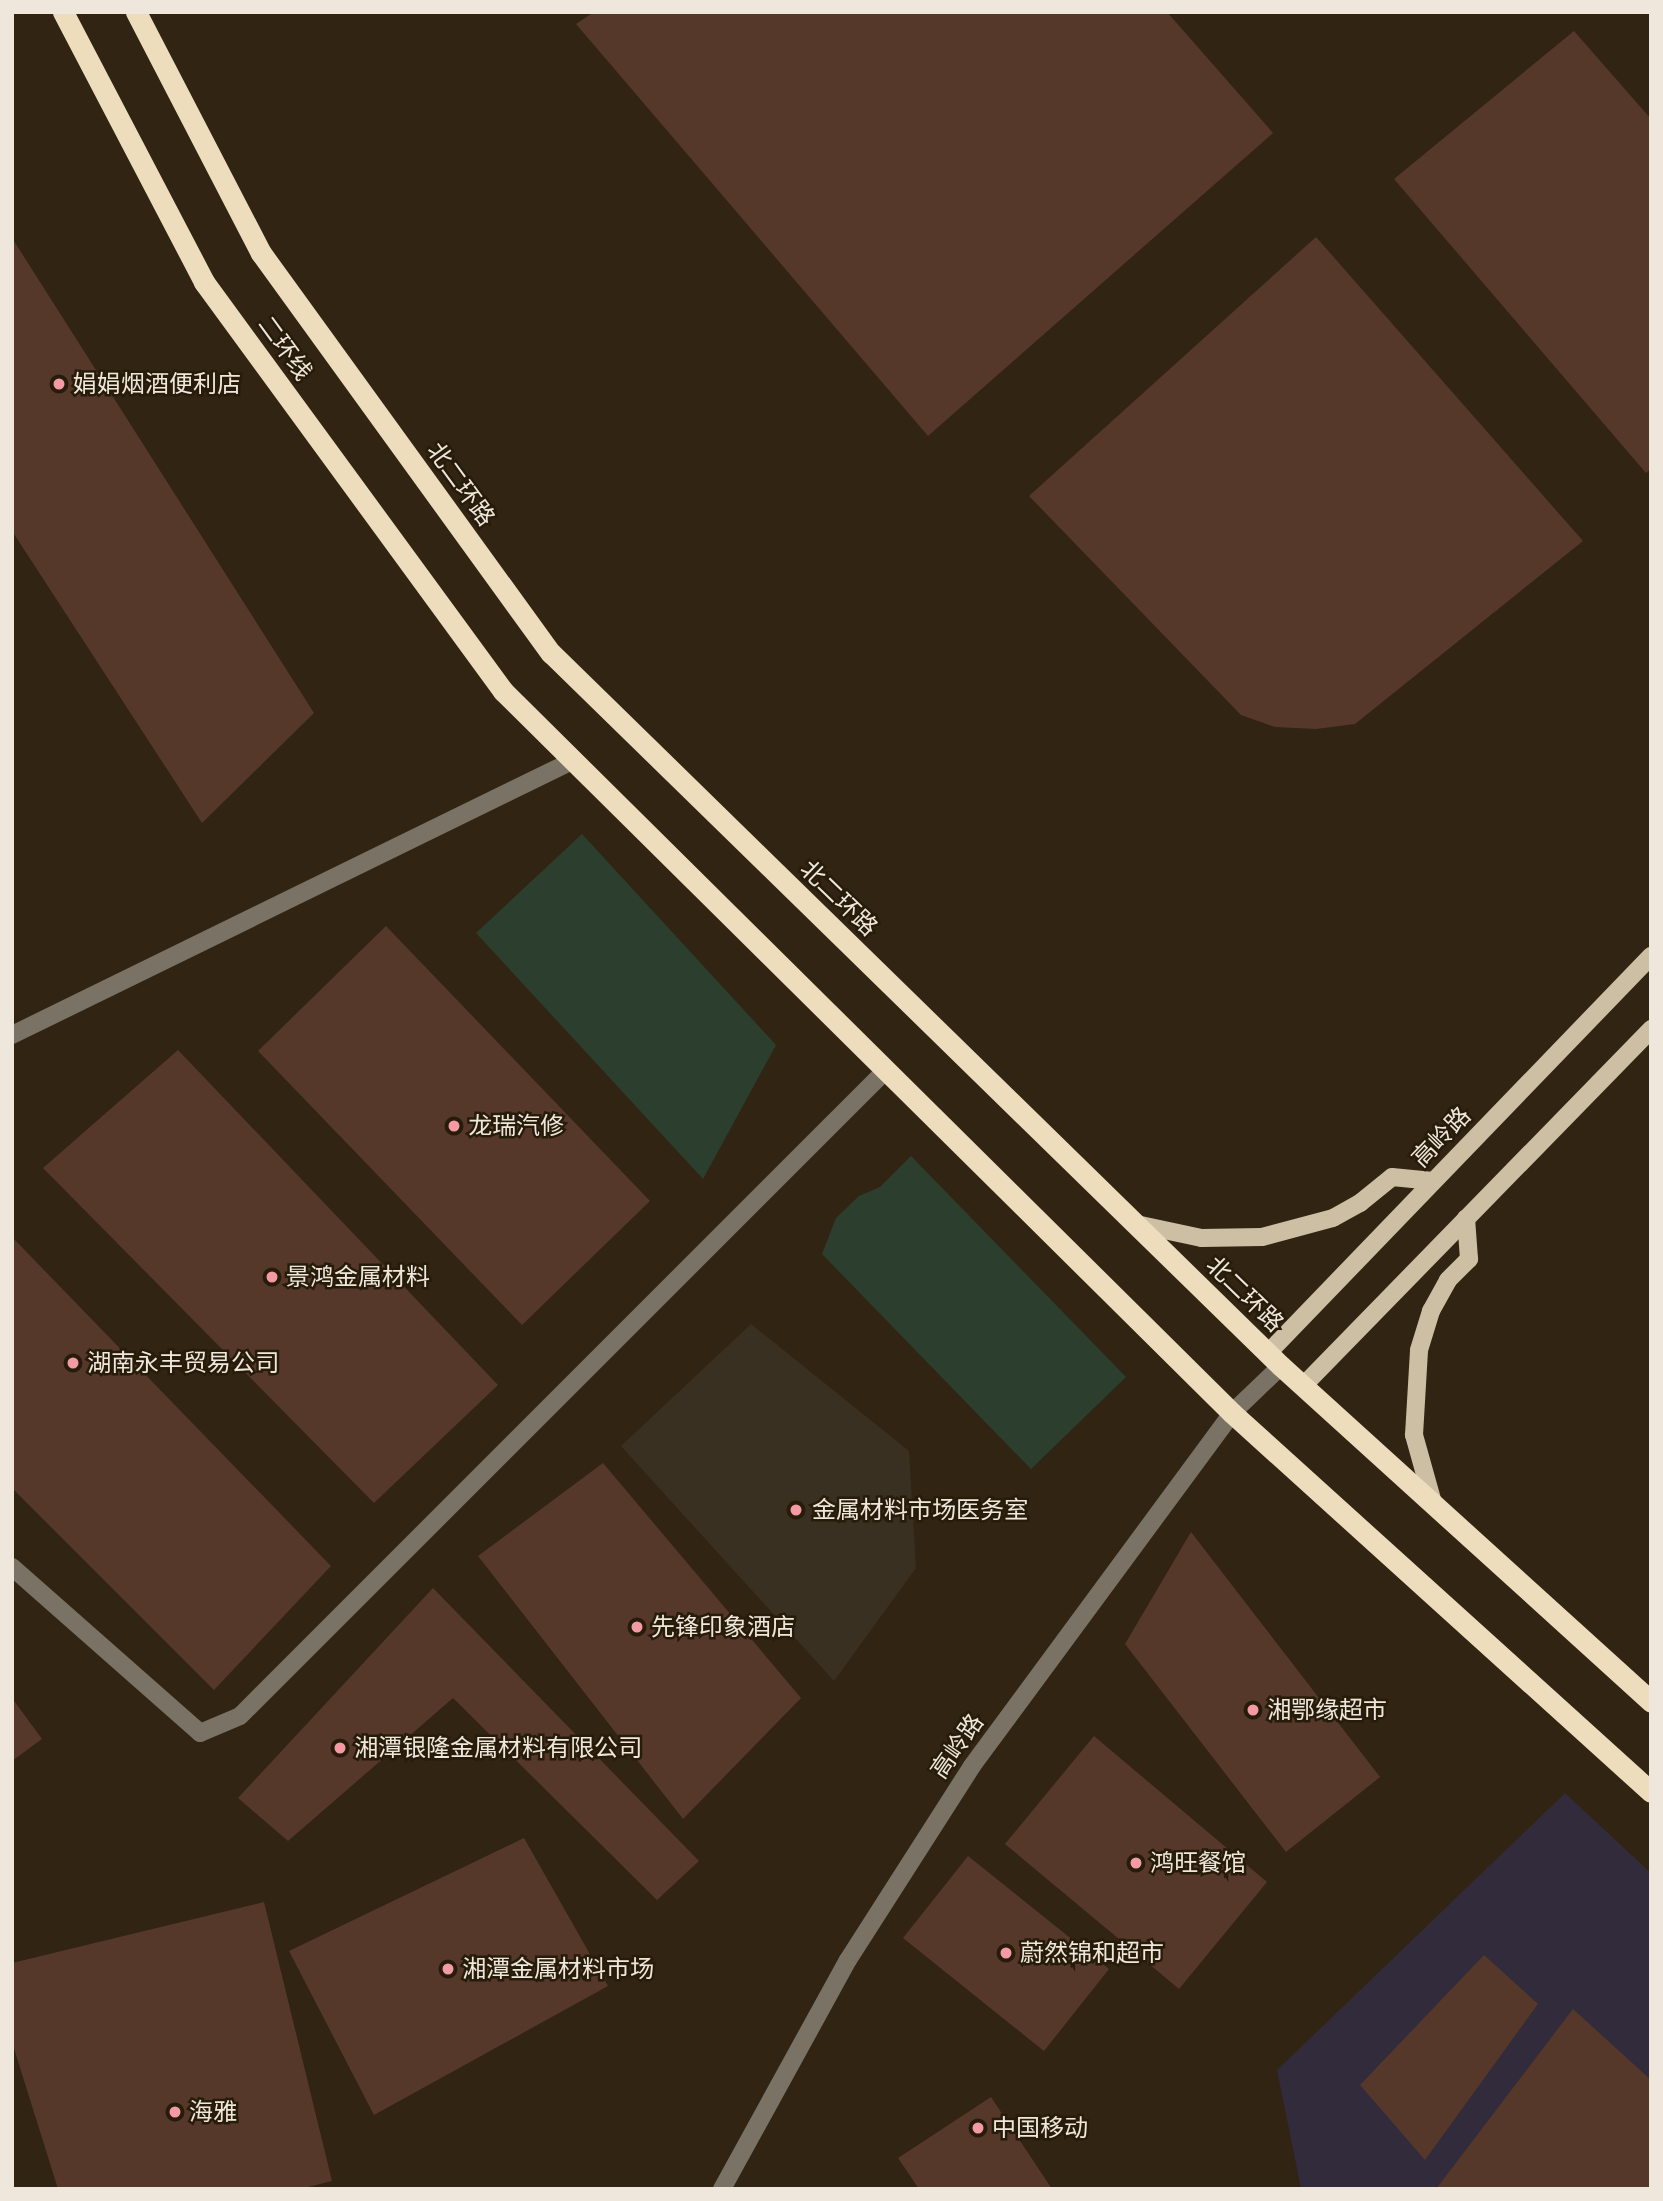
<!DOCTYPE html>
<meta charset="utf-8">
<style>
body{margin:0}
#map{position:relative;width:1663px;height:2201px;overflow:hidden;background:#312412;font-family:Merriweather,"Noto Sans SC",serif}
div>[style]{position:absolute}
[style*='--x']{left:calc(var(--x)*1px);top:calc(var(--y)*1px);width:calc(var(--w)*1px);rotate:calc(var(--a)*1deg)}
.education>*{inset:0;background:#312b3b}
.medical>*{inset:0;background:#3a3021}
.green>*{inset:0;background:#2c3f2f}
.building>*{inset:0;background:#55382a}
.minor>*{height:18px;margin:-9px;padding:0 9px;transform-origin:9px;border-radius:9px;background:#797265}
.major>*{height:18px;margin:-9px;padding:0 9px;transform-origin:9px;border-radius:9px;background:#ccbfa3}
.highway>*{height:21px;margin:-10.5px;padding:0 10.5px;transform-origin:10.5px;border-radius:10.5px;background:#edddbc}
.dots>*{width:19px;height:19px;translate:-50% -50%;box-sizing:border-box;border:4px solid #271b09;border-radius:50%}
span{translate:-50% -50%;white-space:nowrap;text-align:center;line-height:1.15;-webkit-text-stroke:5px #271b09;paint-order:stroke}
.street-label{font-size:24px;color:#efe7dc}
.poi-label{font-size:24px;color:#efe7dc}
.left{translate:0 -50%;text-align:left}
.frame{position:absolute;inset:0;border:14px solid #efe7dc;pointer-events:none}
</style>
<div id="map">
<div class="education">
<div style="clip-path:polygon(1565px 1793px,1651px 1873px,1651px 2189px,1301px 2189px,1277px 2070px)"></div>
</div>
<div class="medical">
<div style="clip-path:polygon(751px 1324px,909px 1451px,916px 1568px,834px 1681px,621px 1446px)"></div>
</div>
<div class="green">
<div style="clip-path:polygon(582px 834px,776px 1045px,703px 1179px,476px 933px)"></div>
<div style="clip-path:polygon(911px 1156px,1126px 1377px,1031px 1469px,822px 1254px,836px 1218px,859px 1196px,880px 1187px)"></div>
</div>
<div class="building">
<div style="clip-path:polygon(594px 12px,1167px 12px,1273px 133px,928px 436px,576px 24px)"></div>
<div style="clip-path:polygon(1574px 31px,1651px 119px,1651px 469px,1646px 473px,1394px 179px)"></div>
<div style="clip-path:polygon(1316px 237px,1583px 541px,1355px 724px,1316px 729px,1275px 727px,1241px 715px,1029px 496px)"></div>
<div style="clip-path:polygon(12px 238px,314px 713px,202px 823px,12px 531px)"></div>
<div style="clip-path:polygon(386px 926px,650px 1201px,522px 1325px,258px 1051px)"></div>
<div style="clip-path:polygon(178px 1050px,498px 1385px,374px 1503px,43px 1168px)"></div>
<div style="clip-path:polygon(12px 1237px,331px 1566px,214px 1690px,12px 1488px)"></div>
<div style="clip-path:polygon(603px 1463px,801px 1698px,683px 1819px,478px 1556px)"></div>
<div style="clip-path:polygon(1191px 1532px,1380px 1777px,1286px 1852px,1125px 1644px)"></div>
<div style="clip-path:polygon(433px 1588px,699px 1861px,657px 1900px,453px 1698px,288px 1841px,238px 1798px)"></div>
<div style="clip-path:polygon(12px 1698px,42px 1739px,12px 1761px)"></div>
<div style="clip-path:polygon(1094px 1736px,1267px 1882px,1179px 1989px,1005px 1844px)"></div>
<div style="clip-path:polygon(524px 1838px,608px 1986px,374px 2115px,289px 1951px)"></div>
<div style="clip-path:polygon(968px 1856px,1109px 1969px,1044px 2051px,903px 1938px)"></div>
<div style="clip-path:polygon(264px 1902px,332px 2181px,300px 2189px,58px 2189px,12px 2042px,12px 1963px)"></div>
<div style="clip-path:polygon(1484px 1955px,1538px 2004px,1425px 2160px,1360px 2085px)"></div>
<div style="clip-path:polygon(1573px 2009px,1651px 2080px,1651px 2189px,1436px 2189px)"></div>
<div style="clip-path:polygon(991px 2097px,1052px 2189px,919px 2189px,898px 2158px)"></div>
</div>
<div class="minor">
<div style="--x:12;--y:1035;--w:623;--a:-26.07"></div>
<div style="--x:12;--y:1567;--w:251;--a:41.4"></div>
<div style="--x:200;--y:1733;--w:43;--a:-23"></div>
<div style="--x:240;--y:1716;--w:911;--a:-45"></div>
<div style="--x:722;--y:2189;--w:261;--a:-61.2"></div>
<div style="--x:848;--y:1960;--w:230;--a:-57.4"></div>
<div style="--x:972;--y:1766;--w:438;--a:-53.6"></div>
<div style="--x:1232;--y:1413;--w:68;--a:-43.8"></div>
</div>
<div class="major">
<div style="--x:1136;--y:1224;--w:67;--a:12"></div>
<div style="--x:1202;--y:1238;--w:60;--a:-1"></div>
<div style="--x:1262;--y:1237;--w:73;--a:-15"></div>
<div style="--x:1333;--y:1218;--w:31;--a:-29"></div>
<div style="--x:1360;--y:1203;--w:41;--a:-39.1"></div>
<div style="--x:1392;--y:1177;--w:41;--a:5.6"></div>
<div style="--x:1268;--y:1353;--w:552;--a:-46.03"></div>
<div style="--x:1303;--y:1386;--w:499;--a:-45.7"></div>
<div style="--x:1433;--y:1503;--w:71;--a:-105.6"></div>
<div style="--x:1414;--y:1435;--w:85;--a:-86.6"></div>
<div style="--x:1419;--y:1350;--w:41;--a:-72.9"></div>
<div style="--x:1431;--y:1311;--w:35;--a:-61"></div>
<div style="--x:1448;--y:1280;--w:30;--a:-45"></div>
<div style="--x:1469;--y:1259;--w:41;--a:-94.2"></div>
</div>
<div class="highway">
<div style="--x:63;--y:12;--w:305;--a:62.4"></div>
<div style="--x:204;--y:282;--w:507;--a:53.83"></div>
<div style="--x:503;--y:691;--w:1026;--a:44.72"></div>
<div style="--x:1232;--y:1413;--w:565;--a:42.13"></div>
<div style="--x:136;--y:12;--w:271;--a:62.6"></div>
<div style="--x:261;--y:253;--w:494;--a:54.1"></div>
<div style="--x:551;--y:653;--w:1020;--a:44.33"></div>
<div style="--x:1281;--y:1366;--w:500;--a:42.2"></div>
</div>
<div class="dots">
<div style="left:59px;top:384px;background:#f49aa5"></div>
<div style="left:454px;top:1126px;background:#f49aa5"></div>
<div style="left:272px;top:1277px;background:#f49aa5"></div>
<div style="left:73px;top:1363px;background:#f49aa5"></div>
<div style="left:796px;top:1510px;background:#f49aa5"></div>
<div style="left:637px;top:1627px;background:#f49aa5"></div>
<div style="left:1253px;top:1710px;background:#f49aa5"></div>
<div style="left:340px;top:1748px;background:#f49aa5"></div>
<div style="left:1136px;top:1863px;background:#f49aa5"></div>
<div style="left:1006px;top:1953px;background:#f49aa5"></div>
<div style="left:448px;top:1969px;background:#f49aa5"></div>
<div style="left:175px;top:2112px;background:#f49aa5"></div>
<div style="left:978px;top:2128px;background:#f49aa5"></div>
</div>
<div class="street-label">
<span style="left:285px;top:348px;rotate:54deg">二环线</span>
<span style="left:461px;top:484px;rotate:54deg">北二环路</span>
<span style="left:839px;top:898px;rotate:44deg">北二环路</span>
<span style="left:1441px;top:1137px;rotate:-46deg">高岭路</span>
<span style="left:1245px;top:1294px;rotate:44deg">北二环路</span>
<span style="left:957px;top:1746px;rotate:-55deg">高岭路</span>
</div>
<div class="poi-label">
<span class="left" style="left:73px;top:384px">娟娟烟酒便利店</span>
<span class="left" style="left:468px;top:1126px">龙瑞汽修</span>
<span class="left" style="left:286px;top:1277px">景鸿金属材料</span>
<span class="left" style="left:87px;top:1363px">湖南永丰贸易公司</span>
<span class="left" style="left:812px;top:1510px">金属材料市场医务室</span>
<span class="left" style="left:651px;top:1627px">先锋印象酒店</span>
<span class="left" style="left:1267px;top:1710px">湘鄂缘超市</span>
<span class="left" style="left:354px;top:1748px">湘潭银隆金属材料有限公司</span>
<span class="left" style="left:1150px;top:1863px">鸿旺餐馆</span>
<span class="left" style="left:1020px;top:1953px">蔚然锦和超市</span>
<span class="left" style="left:462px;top:1969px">湘潭金属材料市场</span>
<span class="left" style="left:189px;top:2112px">海雅</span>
<span class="left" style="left:992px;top:2128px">中国移动</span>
</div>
<div class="frame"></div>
</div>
